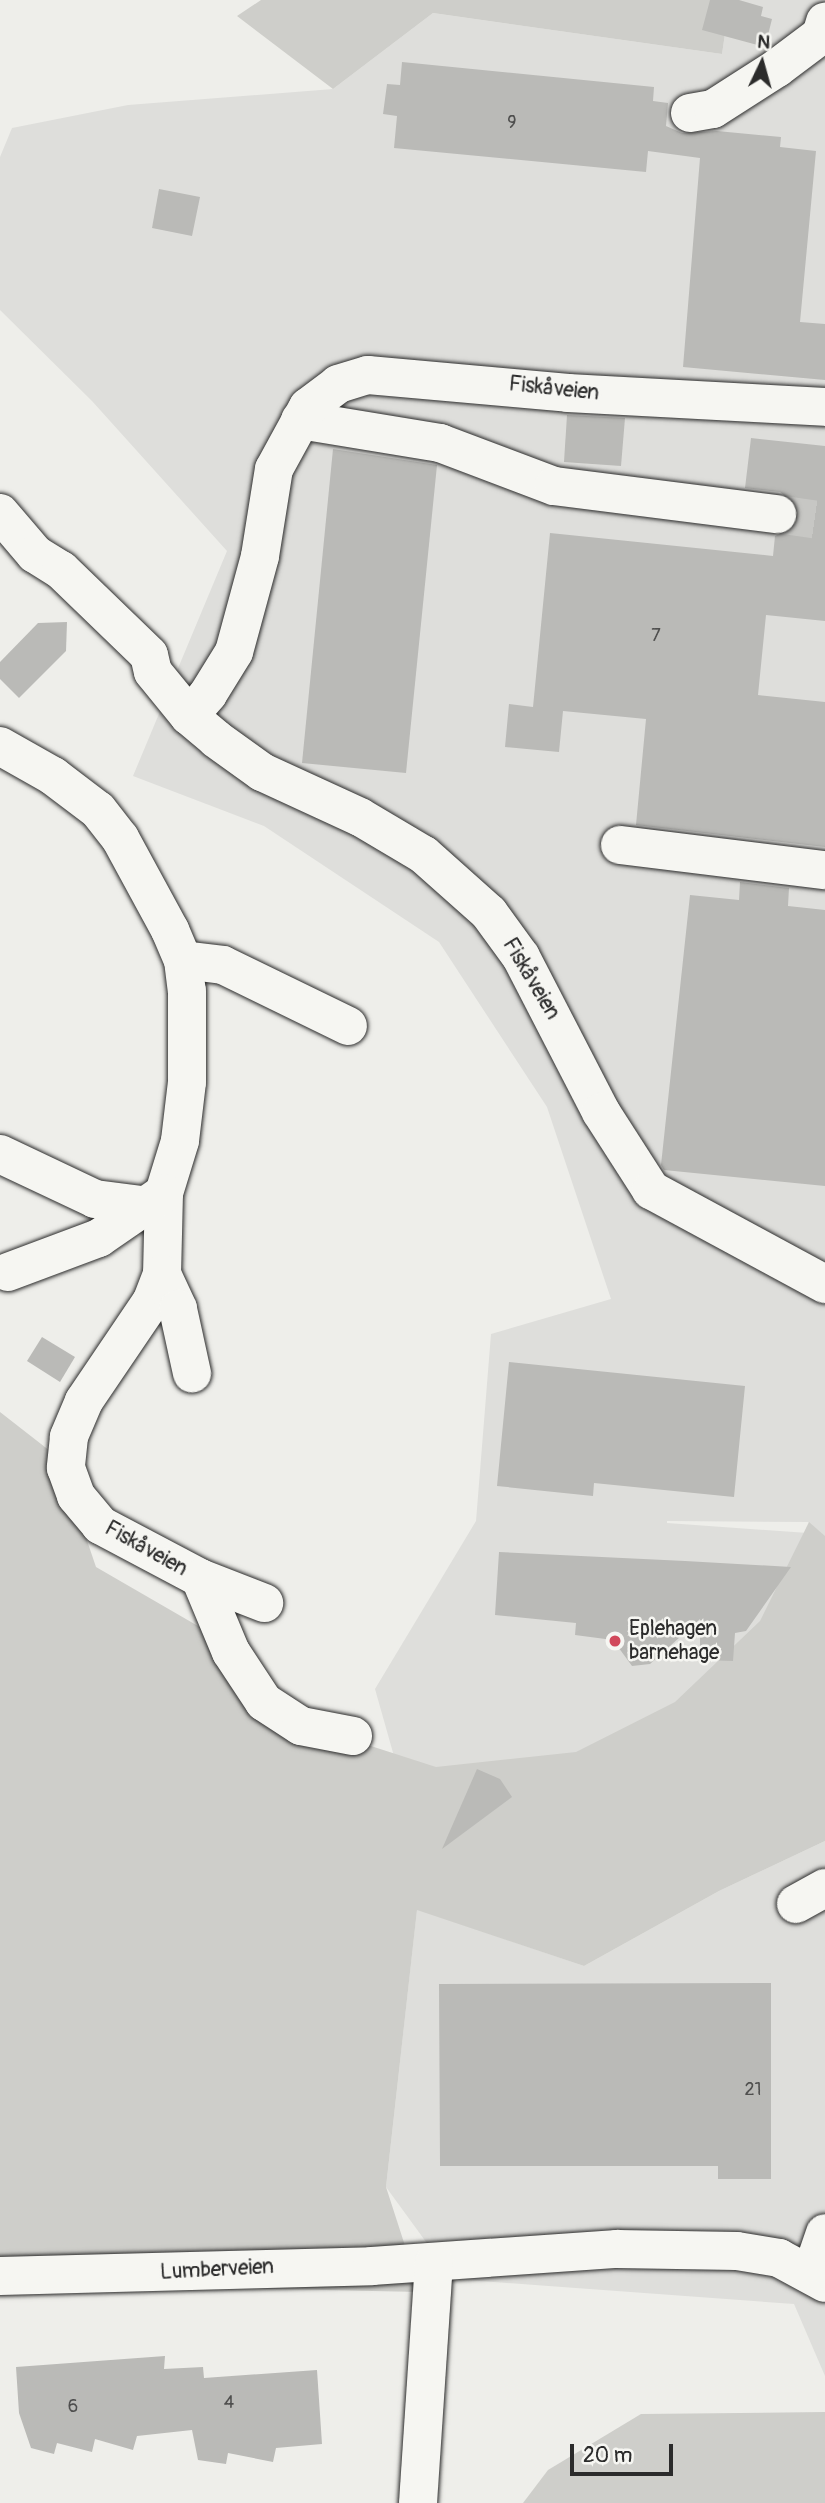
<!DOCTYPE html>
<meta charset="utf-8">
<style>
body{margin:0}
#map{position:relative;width:825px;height:2503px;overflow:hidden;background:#eeeeea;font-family:Pangolin,sans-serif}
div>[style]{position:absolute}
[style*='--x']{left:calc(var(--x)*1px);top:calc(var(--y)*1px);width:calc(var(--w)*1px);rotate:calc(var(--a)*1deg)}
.built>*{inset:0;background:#dededb}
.green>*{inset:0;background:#cececa}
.building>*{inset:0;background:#babab7}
.minor-tunnel>*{height:38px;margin-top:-19px;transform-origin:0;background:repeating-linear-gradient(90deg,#c7c7c4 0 38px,transparent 0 57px)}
.roads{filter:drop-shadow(0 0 2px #2b2b2b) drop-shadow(0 0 2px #2b2b2b)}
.minor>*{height:38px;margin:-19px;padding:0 19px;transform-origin:19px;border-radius:19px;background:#f6f6f2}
.dots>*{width:19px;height:19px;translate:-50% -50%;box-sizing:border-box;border:4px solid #f6f6f2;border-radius:50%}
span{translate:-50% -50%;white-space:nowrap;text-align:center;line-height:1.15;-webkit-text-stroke:5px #f6f6f2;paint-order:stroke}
.number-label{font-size:18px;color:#4f4f4e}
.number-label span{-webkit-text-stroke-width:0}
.street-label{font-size:21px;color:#2b2b2b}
.poi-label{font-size:21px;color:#2b2b2b}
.left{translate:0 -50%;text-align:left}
.north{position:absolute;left:727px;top:28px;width:70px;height:70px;-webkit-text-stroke:5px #f6f6f2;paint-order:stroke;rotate:5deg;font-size:19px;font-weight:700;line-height:28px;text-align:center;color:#2b2b2b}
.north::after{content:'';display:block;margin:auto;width:24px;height:32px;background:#2b2b2b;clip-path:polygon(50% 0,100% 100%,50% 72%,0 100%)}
.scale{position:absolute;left:570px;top:2444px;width:103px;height:32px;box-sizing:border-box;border:4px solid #2b2b2b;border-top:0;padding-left:9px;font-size:21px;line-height:24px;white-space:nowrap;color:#2b2b2b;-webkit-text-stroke:5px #f6f6f2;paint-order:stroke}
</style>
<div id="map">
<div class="built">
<div style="clip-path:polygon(evenodd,730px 0,825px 0,825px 1823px,418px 1841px,375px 1689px,476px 1521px,491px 1334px,611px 1299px,547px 1107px,439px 942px,264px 826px,133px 776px,227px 551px,92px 401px,0 310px,0 157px,12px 128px,128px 105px,333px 89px,433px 13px,722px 54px,730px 0,667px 1521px,808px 1522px,822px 1534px,667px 1523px,667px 1521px)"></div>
<div style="clip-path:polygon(825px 1841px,825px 2376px,794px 2304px,453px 2279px,386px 2187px,417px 1909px,584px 1966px,719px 1891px)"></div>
</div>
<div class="green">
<div style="clip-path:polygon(261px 0,730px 0,722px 54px,433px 13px,333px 89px,237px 16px)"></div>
<div style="clip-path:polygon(0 1412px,59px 1458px,96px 1567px,217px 1637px,315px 1728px,436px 1767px,576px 1752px,675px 1702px,760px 1621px,809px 1522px,825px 1536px,825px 1841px,719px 1891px,584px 1966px,417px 1910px,386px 2187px,420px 2292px,0 2283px)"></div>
<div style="clip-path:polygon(825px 2412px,825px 2503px,523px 2503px,548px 2470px,641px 2414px)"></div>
</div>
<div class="building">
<div style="clip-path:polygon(710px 0,739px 0,763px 7px,761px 16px,772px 19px,765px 47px,702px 30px)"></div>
<div style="clip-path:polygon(402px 62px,654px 87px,653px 101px,668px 103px,666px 126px,682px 133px,717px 131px,781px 137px,780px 147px,816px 151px,800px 322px,825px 324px,825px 380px,683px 367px,700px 158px,648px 151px,646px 172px,394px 148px,397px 116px,383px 114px,387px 84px,400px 85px)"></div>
<div style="clip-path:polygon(159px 189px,200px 197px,192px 236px,152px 228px)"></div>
<div style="clip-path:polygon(567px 415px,625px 418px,621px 466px,564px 462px)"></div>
<div style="clip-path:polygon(751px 438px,825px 446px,825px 621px,766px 615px,758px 695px,825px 702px,825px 847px,636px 825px,646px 719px,563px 711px,559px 752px,505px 747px,509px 704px,533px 707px,550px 533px,773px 556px,775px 536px,795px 527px,797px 506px,780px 492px,745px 488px)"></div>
<div style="clip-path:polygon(333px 449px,437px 465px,406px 773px,302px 763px)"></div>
<div style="clip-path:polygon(67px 622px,66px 651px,19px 698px,0 679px,0 662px,38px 623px)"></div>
<div style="clip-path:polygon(740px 882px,789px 888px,788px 906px,825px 910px,825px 1186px,664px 1170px,661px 1165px,690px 895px,739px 900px)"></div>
<div style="clip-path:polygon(42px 1337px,75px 1357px,60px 1382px,27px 1361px)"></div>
<div style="clip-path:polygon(509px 1362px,745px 1386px,734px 1497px,594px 1483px,593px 1496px,497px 1486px)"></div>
<div style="clip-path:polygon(499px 1552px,685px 1561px,791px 1567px,746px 1631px,735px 1633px,733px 1661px,700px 1660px,700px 1619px,650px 1664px,632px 1666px,613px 1640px,575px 1635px,576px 1623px,495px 1615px)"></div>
<div style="clip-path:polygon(477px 1769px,500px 1779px,512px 1797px,442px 1849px)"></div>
<div style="clip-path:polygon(771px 1983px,771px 2179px,718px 2179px,718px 2166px,440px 2166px,439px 1984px)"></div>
<div style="clip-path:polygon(165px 2356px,164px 2369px,203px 2367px,204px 2378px,317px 2370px,322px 2444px,276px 2448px,273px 2462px,228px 2453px,226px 2464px,198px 2460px,192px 2430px,137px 2436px,133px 2450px,95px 2439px,92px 2452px,57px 2443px,54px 2454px,31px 2448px,19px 2413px,16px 2367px)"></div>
</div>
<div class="minor-tunnel">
<div style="--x:777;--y:514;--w:49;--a:8.3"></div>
</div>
<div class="roads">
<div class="minor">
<div style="--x:690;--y:113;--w:23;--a:-10"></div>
<div style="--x:713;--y:109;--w:76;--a:-32.6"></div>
<div style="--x:777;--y:68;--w:55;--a:-36.9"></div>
<div style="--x:821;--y:35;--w:14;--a:-73"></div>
<div style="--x:300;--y:420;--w:142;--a:9.3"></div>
<div style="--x:440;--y:443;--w:122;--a:20.7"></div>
<div style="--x:554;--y:486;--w:225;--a:7.2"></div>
<div style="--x:0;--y:513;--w:54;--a:49.5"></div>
<div style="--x:35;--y:554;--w:31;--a:32"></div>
<div style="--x:61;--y:570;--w:122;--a:44"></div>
<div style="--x:149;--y:655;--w:17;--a:77"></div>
<div style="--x:153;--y:672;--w:57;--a:50.7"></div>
<div style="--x:189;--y:716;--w:35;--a:40"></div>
<div style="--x:216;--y:739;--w:57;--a:35.7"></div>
<div style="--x:262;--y:772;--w:108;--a:24.7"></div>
<div style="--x:360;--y:817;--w:74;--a:30.7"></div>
<div style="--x:424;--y:855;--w:87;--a:41.7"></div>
<div style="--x:489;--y:913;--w:54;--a:54"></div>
<div style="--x:521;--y:957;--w:174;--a:62.7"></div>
<div style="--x:601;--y:1112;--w:93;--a:57.3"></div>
<div style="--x:651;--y:1190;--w:198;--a:28.4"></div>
<div style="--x:189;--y:716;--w:29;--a:-49"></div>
<div style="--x:208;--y:694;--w:49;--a:-58.2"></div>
<div style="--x:234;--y:652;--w:99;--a:-74.8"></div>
<div style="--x:260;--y:556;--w:88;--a:-80.9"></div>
<div style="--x:274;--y:469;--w:71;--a:-61.3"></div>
<div style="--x:308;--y:407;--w:38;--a:-37"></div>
<div style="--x:338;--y:384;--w:31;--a:-17"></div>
<div style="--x:368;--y:375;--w:201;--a:5.1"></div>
<div style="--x:568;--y:393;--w:257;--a:3.1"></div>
<div style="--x:0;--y:746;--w:61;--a:29.5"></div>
<div style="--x:53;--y:776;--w:56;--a:37.1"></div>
<div style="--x:98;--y:810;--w:36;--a:52"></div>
<div style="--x:120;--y:838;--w:105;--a:61.5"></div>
<div style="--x:170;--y:930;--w:33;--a:67"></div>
<div style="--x:183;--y:960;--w:31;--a:83"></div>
<div style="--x:187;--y:991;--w:91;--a:90"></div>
<div style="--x:187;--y:1082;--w:59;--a:96.8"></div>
<div style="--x:180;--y:1141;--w:54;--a:107.1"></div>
<div style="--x:164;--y:1193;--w:81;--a:91.4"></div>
<div style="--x:162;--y:1274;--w:30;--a:111"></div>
<div style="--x:151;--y:1302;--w:120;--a:124.1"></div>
<div style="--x:84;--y:1401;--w:39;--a:113"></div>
<div style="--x:69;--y:1437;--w:31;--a:96"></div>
<div style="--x:66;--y:1468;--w:30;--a:70"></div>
<div style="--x:76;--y:1496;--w:38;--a:50"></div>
<div style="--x:100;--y:1525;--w:113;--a:27.9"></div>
<div style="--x:200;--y:1578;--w:69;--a:21.3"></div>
<div style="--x:620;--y:845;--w:207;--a:7"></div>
<div style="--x:183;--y:960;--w:40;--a:7.1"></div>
<div style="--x:223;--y:965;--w:139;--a:26"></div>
<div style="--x:0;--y:1154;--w:105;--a:25.3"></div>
<div style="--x:95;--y:1199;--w:53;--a:7.5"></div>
<div style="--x:8;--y:1272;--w:97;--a:-20.5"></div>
<div style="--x:99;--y:1238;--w:79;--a:-34.7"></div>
<div style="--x:162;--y:1274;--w:38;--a:65"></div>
<div style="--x:178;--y:1309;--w:66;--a:77.7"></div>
<div style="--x:200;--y:1578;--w:80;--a:67.3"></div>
<div style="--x:231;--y:1652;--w:60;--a:56.6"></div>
<div style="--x:264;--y:1702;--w:44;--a:33"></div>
<div style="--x:301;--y:1726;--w:53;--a:10.9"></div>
<div style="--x:796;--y:1904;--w:33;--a:-29"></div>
<div style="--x:811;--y:2274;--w:43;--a:-71.1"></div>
<div style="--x:0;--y:2276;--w:372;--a:-1.5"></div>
<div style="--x:372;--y:2266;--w:246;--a:-4"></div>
<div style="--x:617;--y:2249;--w:120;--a:1"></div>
<div style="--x:737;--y:2251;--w:43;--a:9.5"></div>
<div style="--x:779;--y:2258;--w:52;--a:28.5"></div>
<div style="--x:418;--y:2503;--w:241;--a:-86.2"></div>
</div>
</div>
<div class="dots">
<div style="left:615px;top:1641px;background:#d1495b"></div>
</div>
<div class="number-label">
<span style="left:512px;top:123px">9</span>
<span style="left:656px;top:636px">7</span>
<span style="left:753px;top:2090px">21</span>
<span style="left:229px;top:2403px">4</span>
<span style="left:73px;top:2407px">6</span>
</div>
<div class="street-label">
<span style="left:554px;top:389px;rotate:6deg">Fiskåveien</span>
<span style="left:531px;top:979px;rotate:59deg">Fiskåveien</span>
<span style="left:146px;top:1549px;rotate:29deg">Fiskåveien</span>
<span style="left:217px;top:2270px;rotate:-3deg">Lumberveien</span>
</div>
<div class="poi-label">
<span class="left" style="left:629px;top:1641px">Eplehagen<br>barnehage</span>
</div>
<div class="north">N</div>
<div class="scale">20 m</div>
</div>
